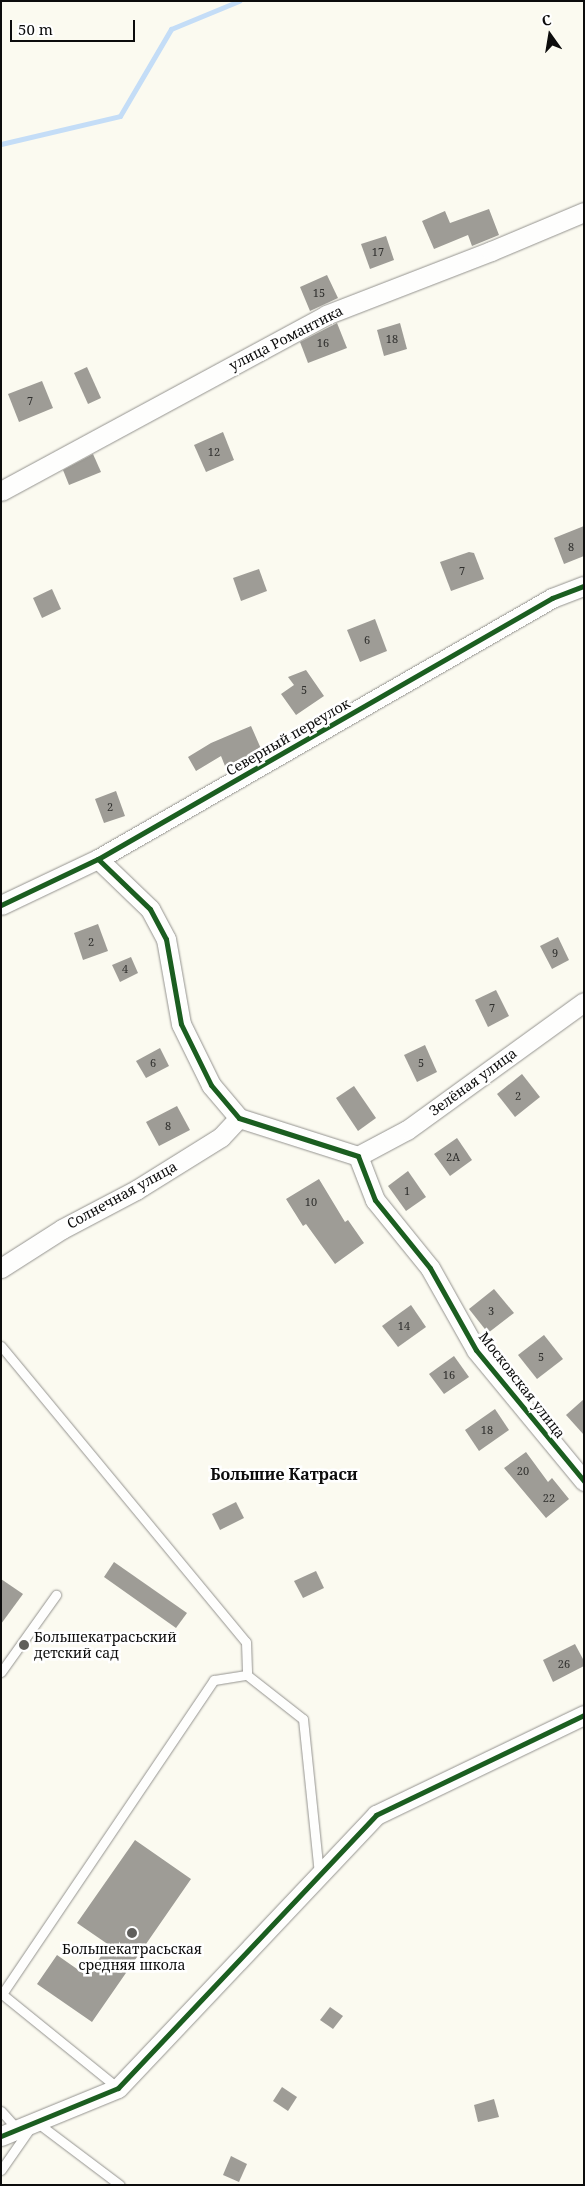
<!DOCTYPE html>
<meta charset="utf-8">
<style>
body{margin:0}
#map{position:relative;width:585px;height:2186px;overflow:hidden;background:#fbfaf0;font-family:"Noto Serif",serif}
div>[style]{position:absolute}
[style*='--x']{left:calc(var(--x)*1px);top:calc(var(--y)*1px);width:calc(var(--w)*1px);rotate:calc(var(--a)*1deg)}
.stream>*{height:5px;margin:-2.5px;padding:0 2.5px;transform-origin:2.5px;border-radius:2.5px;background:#c4ddf7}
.building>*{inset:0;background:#9e9c96}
.roads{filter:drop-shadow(0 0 1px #94938f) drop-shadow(0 0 1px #94938f)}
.lane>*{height:9px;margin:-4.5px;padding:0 4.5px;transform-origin:4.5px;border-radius:4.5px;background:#fefefd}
.street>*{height:19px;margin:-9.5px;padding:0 9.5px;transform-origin:9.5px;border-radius:9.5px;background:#fefefd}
.cycleway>*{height:5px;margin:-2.5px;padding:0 2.5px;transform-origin:2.5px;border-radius:2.5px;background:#1b5e20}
.dots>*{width:14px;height:14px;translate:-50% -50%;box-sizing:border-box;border:2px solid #fff;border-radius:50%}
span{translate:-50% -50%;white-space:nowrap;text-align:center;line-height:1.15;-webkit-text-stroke:5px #fff;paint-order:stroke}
.number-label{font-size:11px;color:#30302e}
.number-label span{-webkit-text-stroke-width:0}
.street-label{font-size:14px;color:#0c0c0c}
.poi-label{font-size:14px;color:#0c0c0c}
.left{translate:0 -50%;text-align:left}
.quarter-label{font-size:16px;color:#0c0c0c;font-weight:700}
.frame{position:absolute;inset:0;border:2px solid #0c0c0c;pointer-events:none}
.north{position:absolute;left:525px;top:10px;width:50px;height:50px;-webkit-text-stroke:4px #fff;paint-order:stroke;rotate:347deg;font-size:14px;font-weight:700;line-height:20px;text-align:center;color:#0c0c0c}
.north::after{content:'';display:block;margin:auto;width:18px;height:22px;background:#0c0c0c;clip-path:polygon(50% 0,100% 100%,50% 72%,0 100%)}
.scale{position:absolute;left:10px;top:20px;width:125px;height:22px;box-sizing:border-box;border:2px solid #0c0c0c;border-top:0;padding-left:6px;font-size:15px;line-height:18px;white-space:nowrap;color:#0c0c0c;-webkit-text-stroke:4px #fff;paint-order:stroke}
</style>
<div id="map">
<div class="stream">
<div style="--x:1;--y:144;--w:122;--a:-13.2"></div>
<div style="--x:120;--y:116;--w:101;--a:-59.6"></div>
<div style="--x:171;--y:29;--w:74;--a:-22.4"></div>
</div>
<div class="building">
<div style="clip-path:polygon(489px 209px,499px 235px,472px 246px,468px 235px,434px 249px,422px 221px,445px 211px,450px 223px)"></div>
<div style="clip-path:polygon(386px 236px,394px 260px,370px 269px,361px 244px)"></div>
<div style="clip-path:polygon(327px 275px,338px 298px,310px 311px,300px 287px)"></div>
<div style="clip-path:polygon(337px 323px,347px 348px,308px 363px,300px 342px)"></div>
<div style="clip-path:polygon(400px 323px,407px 349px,384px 356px,377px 330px)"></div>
<div style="clip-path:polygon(87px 367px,101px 398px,88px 404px,74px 373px)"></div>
<div style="clip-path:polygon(42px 381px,53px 408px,19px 422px,8px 394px)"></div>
<div style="clip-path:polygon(223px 432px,234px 460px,206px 472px,194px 445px)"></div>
<div style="clip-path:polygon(93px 454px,101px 472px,69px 485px,63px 470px)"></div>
<div style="clip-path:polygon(584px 526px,584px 556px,564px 564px,554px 538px)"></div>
<div style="clip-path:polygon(469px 552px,474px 553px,484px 579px,451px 591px,440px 562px)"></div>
<div style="clip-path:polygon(259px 569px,267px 591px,241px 601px,233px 578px)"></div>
<div style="clip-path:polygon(52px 589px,61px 609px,42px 618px,33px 598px)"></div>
<div style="clip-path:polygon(375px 619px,387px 651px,360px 662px,347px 630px)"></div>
<div style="clip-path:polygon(306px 670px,324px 696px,296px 715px,281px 694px,294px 685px,288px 677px)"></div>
<div style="clip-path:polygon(251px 726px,262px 751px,225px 766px,221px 756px,196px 771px,188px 757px,211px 743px)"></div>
<div style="clip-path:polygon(116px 791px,125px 816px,104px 823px,95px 799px)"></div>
<div style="clip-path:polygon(98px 924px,108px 951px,83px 960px,74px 933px)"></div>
<div style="clip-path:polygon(558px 937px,569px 960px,552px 969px,540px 946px)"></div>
<div style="clip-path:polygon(131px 957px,138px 973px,120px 982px,112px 965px)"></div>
<div style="clip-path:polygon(496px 990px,509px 1016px,488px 1027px,475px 1000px)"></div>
<div style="clip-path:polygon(425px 1045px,437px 1072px,417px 1082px,404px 1055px)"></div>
<div style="clip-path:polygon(160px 1048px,169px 1066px,146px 1078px,136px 1061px)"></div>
<div style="clip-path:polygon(522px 1074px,540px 1097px,515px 1117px,497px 1094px)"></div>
<div style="clip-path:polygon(354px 1086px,376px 1118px,358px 1131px,336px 1098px)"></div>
<div style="clip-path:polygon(177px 1106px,190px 1130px,159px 1146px,146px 1122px)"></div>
<div style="clip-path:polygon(457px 1138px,472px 1160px,450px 1176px,434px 1154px)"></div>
<div style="clip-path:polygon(408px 1171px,426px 1197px,406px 1211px,388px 1186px)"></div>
<div style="clip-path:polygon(319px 1179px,345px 1222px,348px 1220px,364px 1243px,335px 1264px,306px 1224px,303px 1226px,286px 1199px)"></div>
<div style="clip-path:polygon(494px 1289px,514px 1313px,488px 1333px,469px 1309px)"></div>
<div style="clip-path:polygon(411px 1305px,426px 1327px,398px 1347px,382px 1326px)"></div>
<div style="clip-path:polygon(544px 1335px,563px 1359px,537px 1379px,518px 1355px)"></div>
<div style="clip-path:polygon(454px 1356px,469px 1377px,444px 1394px,429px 1374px)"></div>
<div style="clip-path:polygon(584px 1399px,584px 1435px,566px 1415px)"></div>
<div style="clip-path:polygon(495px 1409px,509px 1430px,479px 1451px,465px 1430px)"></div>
<div style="clip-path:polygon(526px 1452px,548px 1482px,552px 1478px,569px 1499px,546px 1518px,504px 1468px)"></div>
<div style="clip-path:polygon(236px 1502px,244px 1518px,220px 1530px,212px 1514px)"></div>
<div style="clip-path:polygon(114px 1562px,187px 1613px,176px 1628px,104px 1577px)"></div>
<div style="clip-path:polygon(316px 1571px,324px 1588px,303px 1598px,294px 1581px)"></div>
<div style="clip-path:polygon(1px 1579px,23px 1594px,1px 1624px)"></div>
<div style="clip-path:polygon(575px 1644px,584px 1661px,584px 1666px,553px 1682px,543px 1660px)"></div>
<div style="clip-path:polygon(135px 1840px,191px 1879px,92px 2022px,37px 1984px,57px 1955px,87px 1976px,109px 1945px,77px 1923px)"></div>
<div style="clip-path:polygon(330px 2007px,343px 2016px,333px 2029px,320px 2020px)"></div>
<div style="clip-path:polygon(282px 2087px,297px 2097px,288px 2111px,273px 2101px)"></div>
<div style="clip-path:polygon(494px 2099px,499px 2117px,478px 2122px,474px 2105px)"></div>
<div style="clip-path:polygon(231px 2156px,247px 2164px,239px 2182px,223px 2175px)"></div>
</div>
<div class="roads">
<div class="lane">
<div style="--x:1;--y:1346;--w:384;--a:50.4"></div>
<div style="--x:246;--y:1642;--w:33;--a:88"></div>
<div style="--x:247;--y:1675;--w:71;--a:38.2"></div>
<div style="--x:303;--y:1719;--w:156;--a:84.1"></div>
<div style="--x:1;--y:1672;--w:95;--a:-54.5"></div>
<div style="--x:118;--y:2088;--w:149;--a:-141"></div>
<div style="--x:2;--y:1994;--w:379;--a:-56"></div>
<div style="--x:214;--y:1680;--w:33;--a:-9"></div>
<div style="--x:1;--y:2111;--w:24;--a:48"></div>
<div style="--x:1;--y:2170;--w:60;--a:-55.2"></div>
<div style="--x:35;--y:2121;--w:106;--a:37"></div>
</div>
<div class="street">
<div style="--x:1;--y:491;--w:370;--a:-28.4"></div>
<div style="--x:326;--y:315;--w:177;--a:-21.2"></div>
<div style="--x:491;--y:251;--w:101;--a:-22.8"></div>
<div style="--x:98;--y:859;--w:72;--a:43.9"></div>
<div style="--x:150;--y:909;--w:34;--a:62"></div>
<div style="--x:166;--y:939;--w:86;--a:80"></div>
<div style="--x:181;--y:1024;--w:68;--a:63.8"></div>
<div style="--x:211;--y:1085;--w:43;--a:49.7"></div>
<div style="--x:239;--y:1118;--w:125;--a:17.7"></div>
<div style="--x:358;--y:1156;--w:47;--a:68.9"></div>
<div style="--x:375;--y:1200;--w:87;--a:51"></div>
<div style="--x:430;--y:1268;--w:94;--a:60.7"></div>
<div style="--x:476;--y:1350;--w:170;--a:50.5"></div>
<div style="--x:1;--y:905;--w:107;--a:-25.4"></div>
<div style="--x:98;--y:859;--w:524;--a:-29.89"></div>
<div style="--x:552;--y:598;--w:34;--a:-21"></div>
<div style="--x:358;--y:1156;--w:55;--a:-28"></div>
<div style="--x:407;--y:1130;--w:218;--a:-35.9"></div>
<div style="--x:1;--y:1268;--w:72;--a:-32.6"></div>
<div style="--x:62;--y:1229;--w:84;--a:-27.8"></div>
<div style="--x:136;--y:1190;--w:100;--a:-31.9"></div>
<div style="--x:221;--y:1137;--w:26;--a:-47"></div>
<div style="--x:1;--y:2136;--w:126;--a:-22.3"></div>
<div style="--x:118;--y:2088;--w:376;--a:-46.6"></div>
<div style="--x:376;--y:1815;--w:231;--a:-25.7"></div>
</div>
</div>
<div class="cycleway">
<div style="--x:98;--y:859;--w:72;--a:43.9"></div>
<div style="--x:150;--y:909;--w:34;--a:62"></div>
<div style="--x:166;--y:939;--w:86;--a:80"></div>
<div style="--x:181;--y:1024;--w:68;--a:63.8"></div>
<div style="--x:211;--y:1085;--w:43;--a:49.7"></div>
<div style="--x:239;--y:1118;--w:125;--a:17.7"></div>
<div style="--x:358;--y:1156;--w:47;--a:68.9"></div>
<div style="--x:375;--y:1200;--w:87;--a:51"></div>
<div style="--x:430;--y:1268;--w:94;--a:60.7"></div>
<div style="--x:476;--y:1350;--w:170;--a:50.5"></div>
<div style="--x:1;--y:905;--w:107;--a:-25.4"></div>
<div style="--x:98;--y:859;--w:524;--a:-29.89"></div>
<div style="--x:552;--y:598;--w:34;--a:-21"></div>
<div style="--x:1;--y:2136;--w:126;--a:-22.3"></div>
<div style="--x:118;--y:2088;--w:376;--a:-46.6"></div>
<div style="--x:376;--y:1815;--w:231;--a:-25.7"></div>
</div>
<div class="dots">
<div style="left:24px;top:1645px;background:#605f5c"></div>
<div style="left:132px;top:1933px;background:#605f5c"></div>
</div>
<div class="number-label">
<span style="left:378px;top:252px">17</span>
<span style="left:319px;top:293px">15</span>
<span style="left:392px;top:339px">18</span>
<span style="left:323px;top:343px">16</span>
<span style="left:30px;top:401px">7</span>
<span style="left:214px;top:452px">12</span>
<span style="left:571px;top:547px">8</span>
<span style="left:462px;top:571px">7</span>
<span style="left:367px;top:640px">6</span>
<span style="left:304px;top:690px">5</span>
<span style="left:110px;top:807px">2</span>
<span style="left:91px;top:942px">2</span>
<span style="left:555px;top:953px">9</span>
<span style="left:125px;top:969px">4</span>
<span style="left:492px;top:1008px">7</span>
<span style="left:153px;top:1063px">6</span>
<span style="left:421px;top:1063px">5</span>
<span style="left:518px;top:1096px">2</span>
<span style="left:168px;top:1126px">8</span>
<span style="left:453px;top:1157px">2А</span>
<span style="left:407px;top:1191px">1</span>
<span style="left:311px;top:1202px">10</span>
<span style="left:491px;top:1311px">3</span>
<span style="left:404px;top:1326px">14</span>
<span style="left:541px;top:1357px">5</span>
<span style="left:449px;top:1375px">16</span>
<span style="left:487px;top:1430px">18</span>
<span style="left:523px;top:1471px">20</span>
<span style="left:549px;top:1498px">22</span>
<span style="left:564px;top:1664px">26</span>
</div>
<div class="street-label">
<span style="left:286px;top:338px;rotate:-27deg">улица Романтика</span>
<span style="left:288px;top:737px;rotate:-30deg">Северный переулок</span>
<span style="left:473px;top:1082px;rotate:-36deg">Зелёная улица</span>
<span style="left:122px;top:1195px;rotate:-29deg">Солнечная улица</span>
<span style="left:522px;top:1385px;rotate:52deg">Московская улица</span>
</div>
<div class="poi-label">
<span class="left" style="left:34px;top:1645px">Большекатрасьский<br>детский сад</span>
<span style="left:132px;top:1957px">Большекатрасьская<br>средняя школа</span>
</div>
<div class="quarter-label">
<span style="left:284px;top:1474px">Большие Катраси</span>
</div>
<div class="frame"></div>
<div class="north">С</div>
<div class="scale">50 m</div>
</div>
